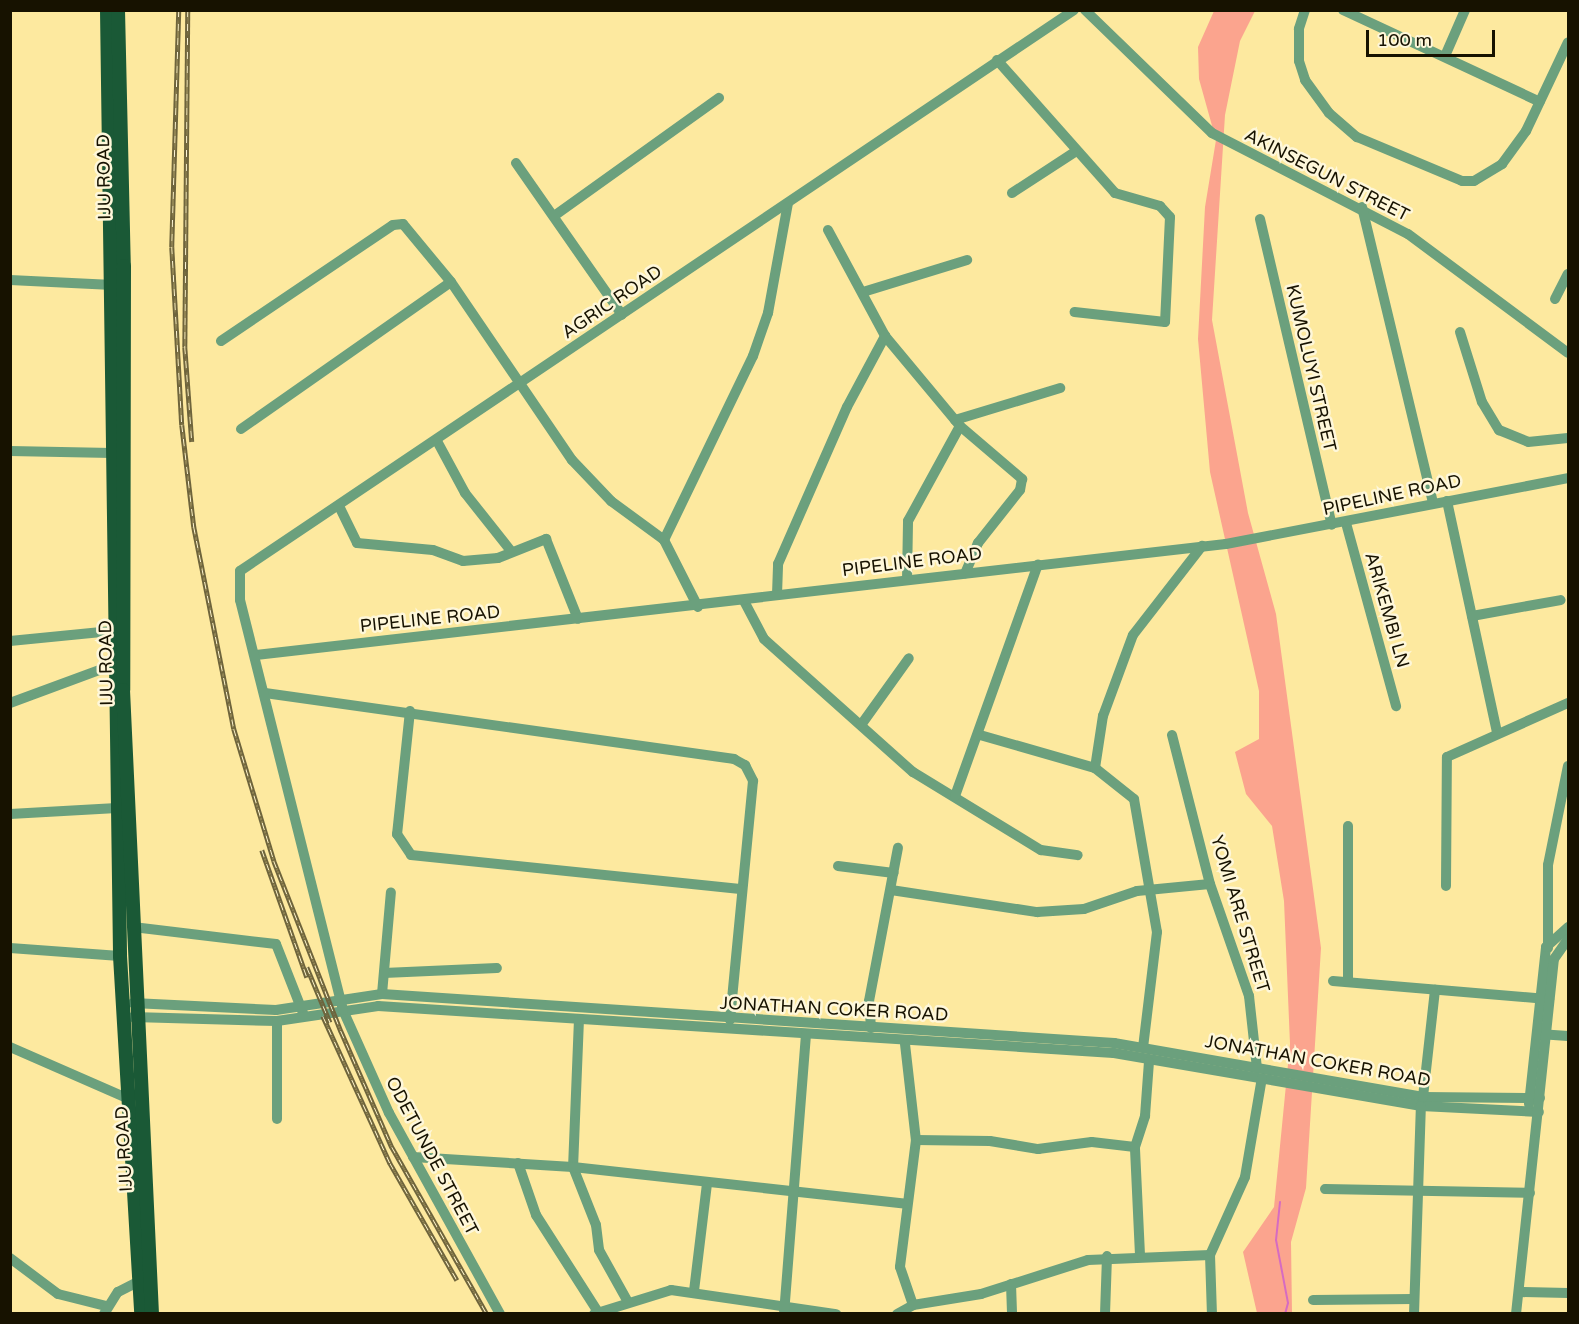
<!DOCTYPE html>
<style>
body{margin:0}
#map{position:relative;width:1579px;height:1324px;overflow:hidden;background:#fde99f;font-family:"Varela Round",sans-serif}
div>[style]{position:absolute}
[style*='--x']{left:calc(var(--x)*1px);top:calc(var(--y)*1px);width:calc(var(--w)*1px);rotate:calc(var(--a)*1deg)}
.green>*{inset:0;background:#fba48e}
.stream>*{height:2px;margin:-1px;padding:0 1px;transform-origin:1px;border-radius:1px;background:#d66bc2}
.minor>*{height:10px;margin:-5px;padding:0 5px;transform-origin:5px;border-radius:5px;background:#6ba07d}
.major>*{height:14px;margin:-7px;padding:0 7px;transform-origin:7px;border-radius:7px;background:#1a5936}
.rail>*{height:4.5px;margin-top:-2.25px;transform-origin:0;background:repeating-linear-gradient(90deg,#fef7da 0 7px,#6e643c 0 14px);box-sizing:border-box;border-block:2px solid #6e643c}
span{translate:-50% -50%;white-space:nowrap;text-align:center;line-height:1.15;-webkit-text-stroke:5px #fef7da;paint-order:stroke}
.street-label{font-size:18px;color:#171200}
.frame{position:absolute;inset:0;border:12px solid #171200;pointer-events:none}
.scale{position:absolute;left:1366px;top:30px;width:129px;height:27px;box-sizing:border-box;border:3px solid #171200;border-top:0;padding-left:8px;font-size:18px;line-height:21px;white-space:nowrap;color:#171200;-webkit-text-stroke:4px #fef7da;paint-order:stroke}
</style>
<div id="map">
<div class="green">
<div style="clip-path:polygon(1214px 11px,1255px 11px,1240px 41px,1225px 115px,1212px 320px,1248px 513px,1276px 614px,1321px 948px,1306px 1188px,1291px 1242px,1292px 1313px,1257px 1313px,1243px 1252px,1274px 1207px,1290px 1044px,1284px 901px,1272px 826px,1246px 794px,1235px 752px,1259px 739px,1259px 691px,1210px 472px,1198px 339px,1205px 207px,1216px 140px,1199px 79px,1198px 47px)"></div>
</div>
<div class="stream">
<div style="--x:1280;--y:1202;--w:38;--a:96"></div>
<div style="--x:1276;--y:1240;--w:64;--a:79.2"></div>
<div style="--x:1288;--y:1303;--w:11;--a:105"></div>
</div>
<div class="minor">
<div style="--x:1085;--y:10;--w:177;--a:44.1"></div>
<div style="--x:1212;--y:133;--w:220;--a:27.3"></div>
<div style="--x:1408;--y:234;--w:199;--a:36.6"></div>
<div style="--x:1305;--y:10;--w:20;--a:108"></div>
<div style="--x:1299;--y:29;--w:32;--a:90"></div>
<div style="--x:1299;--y:61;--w:20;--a:72"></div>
<div style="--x:1305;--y:80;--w:41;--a:54"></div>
<div style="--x:1329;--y:113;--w:37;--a:41"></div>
<div style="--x:1357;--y:137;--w:114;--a:22.7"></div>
<div style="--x:1462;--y:181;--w:12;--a:0"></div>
<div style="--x:1474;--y:181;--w:33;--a:-31"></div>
<div style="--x:1502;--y:164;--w:41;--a:-54"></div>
<div style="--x:1526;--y:131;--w:98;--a:-64.7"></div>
<div style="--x:1343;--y:10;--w:217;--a:25"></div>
<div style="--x:1445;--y:56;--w:50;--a:-66.5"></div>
<div style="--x:997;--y:60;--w:178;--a:48.4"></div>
<div style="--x:1115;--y:193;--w:47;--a:16.1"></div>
<div style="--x:1160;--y:206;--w:15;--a:48"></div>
<div style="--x:1170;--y:217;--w:105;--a:92.7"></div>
<div style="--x:1165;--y:322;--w:91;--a:-173.7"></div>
<div style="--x:516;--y:163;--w:185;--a:55.1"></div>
<div style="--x:1012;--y:193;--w:75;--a:-33.1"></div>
<div style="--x:1362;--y:207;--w:304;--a:76.5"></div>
<div style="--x:554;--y:216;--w:203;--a:-35.6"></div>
<div style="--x:1260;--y:219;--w:314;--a:76.8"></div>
<div style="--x:828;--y:230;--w:120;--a:61.7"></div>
<div style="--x:885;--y:336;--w:117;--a:50.2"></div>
<div style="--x:960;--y:426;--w:82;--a:40.5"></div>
<div style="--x:1022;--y:479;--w:11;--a:100"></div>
<div style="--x:1020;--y:490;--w:68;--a:128.4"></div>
<div style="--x:978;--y:543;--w:33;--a:113"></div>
<div style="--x:10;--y:280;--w:103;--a:2.8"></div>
<div style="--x:863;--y:292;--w:109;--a:-17.1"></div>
<div style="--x:1555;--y:299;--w:28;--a:-63"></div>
<div style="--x:1460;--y:332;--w:73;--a:72.6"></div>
<div style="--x:1482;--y:402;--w:33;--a:59"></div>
<div style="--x:1499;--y:430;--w:31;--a:22"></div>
<div style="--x:1528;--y:442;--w:40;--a:-5.7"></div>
<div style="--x:221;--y:341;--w:207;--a:-34"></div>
<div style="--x:393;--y:225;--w:10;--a:-6"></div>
<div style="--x:403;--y:224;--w:75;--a:50.4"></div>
<div style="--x:451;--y:282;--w:215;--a:55.8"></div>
<div style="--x:572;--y:460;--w:57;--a:46.4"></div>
<div style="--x:611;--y:501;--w:66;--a:36.3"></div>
<div style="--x:664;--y:540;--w:75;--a:63.1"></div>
<div style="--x:955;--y:420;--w:110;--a:-16.9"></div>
<div style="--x:241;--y:429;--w:256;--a:-35"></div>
<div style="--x:437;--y:441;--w:59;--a:61.7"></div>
<div style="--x:465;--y:493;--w:74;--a:51.6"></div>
<div style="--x:10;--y:451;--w:102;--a:1.1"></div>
<div style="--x:1447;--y:501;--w:237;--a:77.8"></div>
<div style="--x:340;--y:508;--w:39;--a:64"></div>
<div style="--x:357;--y:543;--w:76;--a:5.3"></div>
<div style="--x:433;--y:550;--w:32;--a:20"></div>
<div style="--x:463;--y:561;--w:35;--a:-5"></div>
<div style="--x:498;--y:558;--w:52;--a:-21.6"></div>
<div style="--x:546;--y:539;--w:86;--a:68.2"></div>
<div style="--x:1346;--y:523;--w:190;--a:74.7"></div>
<div style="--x:664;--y:540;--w:204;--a:-64.2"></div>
<div style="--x:753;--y:356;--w:46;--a:-70.8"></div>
<div style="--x:768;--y:313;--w:112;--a:-79.7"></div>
<div style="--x:907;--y:580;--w:59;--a:-89"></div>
<div style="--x:908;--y:521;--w:108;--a:-61.3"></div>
<div style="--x:777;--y:595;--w:31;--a:-88"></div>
<div style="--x:778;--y:564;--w:171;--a:-66.3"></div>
<div style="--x:847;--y:407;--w:81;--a:-61.8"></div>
<div style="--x:744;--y:601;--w:43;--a:62.2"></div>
<div style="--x:764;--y:639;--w:200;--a:41.8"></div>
<div style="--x:913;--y:772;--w:150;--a:31.4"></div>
<div style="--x:1041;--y:850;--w:37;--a:8"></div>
<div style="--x:1472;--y:616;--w:90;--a:-10.2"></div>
<div style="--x:10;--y:641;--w:102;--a:-5.6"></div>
<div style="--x:256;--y:655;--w:976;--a:-6.53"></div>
<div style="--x:1226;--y:544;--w:348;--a:-10.9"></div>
<div style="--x:265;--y:693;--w:474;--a:8"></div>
<div style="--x:734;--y:759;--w:13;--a:29"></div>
<div style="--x:745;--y:765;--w:18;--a:63"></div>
<div style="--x:753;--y:781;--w:240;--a:95.5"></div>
<div style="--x:10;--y:703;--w:110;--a:-20.3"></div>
<div style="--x:410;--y:711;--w:124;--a:96"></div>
<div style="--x:397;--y:834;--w:25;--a:56"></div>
<div style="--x:411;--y:855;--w:331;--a:5.9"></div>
<div style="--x:861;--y:725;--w:82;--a:-54.4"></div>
<div style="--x:980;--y:735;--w:120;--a:16"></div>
<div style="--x:1095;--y:768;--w:50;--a:38.5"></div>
<div style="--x:1134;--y:799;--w:135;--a:80.2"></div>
<div style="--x:1157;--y:932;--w:116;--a:96.9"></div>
<div style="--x:1172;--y:735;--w:154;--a:75.7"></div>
<div style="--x:1210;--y:884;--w:119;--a:70.8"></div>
<div style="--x:1249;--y:996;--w:73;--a:83.7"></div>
<div style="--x:1095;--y:768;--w:53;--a:-81.3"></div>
<div style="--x:1103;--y:716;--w:86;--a:-69.7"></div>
<div style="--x:1133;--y:635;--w:113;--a:-52.2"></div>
<div style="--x:955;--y:796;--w:246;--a:-70.3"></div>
<div style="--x:10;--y:814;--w:107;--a:-3.2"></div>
<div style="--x:838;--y:866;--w:56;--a:7.1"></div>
<div style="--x:1446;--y:886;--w:129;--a:-89.6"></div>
<div style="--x:1447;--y:757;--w:133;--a:-24.1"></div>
<div style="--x:891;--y:890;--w:148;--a:8.6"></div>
<div style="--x:1037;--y:912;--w:47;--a:-3.7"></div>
<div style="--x:1084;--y:909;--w:56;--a:-18.8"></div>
<div style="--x:1137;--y:891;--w:73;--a:-5.5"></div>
<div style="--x:133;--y:927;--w:144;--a:6.8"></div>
<div style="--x:276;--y:944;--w:74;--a:68.6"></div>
<div style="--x:10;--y:948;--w:110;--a:4.2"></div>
<div style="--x:1548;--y:948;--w:83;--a:-90"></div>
<div style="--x:1548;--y:865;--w:101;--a:-78.6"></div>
<div style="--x:384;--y:973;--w:113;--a:-2.5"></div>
<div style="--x:1333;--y:981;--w:217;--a:4.8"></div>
<div style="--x:1348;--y:982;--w:156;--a:-90"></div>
<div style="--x:382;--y:994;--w:102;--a:-85"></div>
<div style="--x:133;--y:1003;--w:143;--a:2.8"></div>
<div style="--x:276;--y:1010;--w:107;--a:-8.6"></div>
<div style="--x:382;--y:994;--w:734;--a:3.83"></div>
<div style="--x:1114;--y:1043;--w:314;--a:9.9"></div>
<div style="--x:1423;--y:1097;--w:117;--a:0.5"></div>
<div style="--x:133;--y:1017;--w:144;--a:1.6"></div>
<div style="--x:277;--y:1021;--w:102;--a:-8.4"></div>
<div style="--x:378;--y:1006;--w:737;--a:3.65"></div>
<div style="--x:1114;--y:1053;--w:312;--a:9.8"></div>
<div style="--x:1421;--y:1106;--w:118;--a:2.9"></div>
<div style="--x:579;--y:1019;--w:148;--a:92.3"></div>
<div style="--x:573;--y:1167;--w:62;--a:68.4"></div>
<div style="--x:596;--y:1225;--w:25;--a:83"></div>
<div style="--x:599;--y:1250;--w:60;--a:60.9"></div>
<div style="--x:277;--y:1021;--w:98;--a:90"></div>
<div style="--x:871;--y:1028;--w:27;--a:-94"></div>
<div style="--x:869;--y:1001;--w:156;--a:-79.3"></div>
<div style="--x:1539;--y:1034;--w:29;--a:4"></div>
<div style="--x:905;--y:1044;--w:97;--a:83.5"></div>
<div style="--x:916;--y:1140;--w:128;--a:97.2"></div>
<div style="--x:900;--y:1267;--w:40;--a:71.1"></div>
<div style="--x:10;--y:1047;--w:128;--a:23.6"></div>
<div style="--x:1423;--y:1097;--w:108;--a:-83.6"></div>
<div style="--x:1529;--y:1104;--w:158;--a:-83.8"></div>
<div style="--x:1546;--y:947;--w:30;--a:-42"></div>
<div style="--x:916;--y:1140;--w:74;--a:0.8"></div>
<div style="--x:990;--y:1141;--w:49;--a:9.5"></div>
<div style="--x:1038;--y:1149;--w:54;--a:-7.4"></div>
<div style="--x:1092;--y:1142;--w:43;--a:6.6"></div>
<div style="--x:413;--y:1157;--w:160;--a:3.6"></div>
<div style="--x:573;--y:1167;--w:335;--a:6.3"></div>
<div style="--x:518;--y:1163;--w:55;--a:70.9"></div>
<div style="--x:536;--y:1215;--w:115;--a:57.4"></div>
<div style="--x:1325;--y:1189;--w:205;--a:1.1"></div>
<div style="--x:1140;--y:1255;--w:108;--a:-92.7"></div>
<div style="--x:1135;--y:1147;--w:33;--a:-72"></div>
<div style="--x:1145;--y:1116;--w:54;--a:-85.8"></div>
<div style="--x:1210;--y:1255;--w:85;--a:-65.8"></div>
<div style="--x:1245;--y:1177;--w:100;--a:-80.3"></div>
<div style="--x:1210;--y:1255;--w:59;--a:88.1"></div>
<div style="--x:10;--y:1258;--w:60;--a:36.9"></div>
<div style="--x:58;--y:1294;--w:49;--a:14"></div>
<div style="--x:1011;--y:1284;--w:30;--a:88"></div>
<div style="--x:694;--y:1291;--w:109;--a:-83.1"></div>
<div style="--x:1520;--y:1292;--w:48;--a:1.2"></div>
<div style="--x:1313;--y:1300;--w:100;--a:-0.6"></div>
<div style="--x:104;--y:1314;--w:26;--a:-58"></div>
<div style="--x:118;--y:1292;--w:22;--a:-27"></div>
<div style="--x:500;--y:1314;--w:230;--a:-118.9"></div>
<div style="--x:389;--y:1113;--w:113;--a:-114.1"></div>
<div style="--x:343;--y:1010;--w:423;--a:-104.1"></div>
<div style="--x:240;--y:600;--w:29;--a:-90"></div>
<div style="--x:240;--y:571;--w:1005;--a:-33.93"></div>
<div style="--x:594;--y:1314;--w:81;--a:-17.3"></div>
<div style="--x:671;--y:1290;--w:167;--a:8.3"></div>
<div style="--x:784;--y:1314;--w:280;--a:-85.5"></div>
<div style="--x:897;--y:1314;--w:18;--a:-29"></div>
<div style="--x:913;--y:1305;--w:69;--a:-9.2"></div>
<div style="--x:981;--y:1294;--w:112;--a:-17.6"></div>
<div style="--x:1088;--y:1260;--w:122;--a:-2.3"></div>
<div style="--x:1105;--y:1314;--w:58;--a:-88"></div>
<div style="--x:1414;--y:1314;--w:208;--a:-88.1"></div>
<div style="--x:1516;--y:1314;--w:357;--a:-83.9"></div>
<div style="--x:1554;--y:959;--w:24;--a:-55"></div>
</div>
<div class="major">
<div style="--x:107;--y:10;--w:946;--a:89.21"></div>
<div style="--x:120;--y:956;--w:359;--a:86.6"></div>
<div style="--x:118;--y:10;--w:256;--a:88.7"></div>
<div style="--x:124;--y:266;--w:424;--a:90.1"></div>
<div style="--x:123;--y:690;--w:625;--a:87.34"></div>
</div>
<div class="rail">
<div style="--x:179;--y:10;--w:237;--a:91.7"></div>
<div style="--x:172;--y:247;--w:178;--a:86.8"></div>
<div style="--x:182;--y:425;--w:103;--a:83.3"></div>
<div style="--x:194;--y:527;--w:206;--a:78.8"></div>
<div style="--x:234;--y:729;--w:138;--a:73.1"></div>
<div style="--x:274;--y:861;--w:183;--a:68.5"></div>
<div style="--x:341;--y:1031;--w:127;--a:66.3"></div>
<div style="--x:392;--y:1147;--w:192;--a:60.4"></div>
<div style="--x:188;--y:10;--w:337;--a:90.5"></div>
<div style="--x:185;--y:347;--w:95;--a:85.8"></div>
<div style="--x:262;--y:850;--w:135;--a:70.5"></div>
<div style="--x:307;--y:967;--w:60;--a:67.3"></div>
<div style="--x:323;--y:1016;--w:162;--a:65.5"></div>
<div style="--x:390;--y:1163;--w:135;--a:60.2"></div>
</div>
<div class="street-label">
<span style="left:1327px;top:175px;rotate:27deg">AKINSEGUN STREET</span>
<span style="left:104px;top:177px;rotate:-91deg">IJU ROAD</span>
<span style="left:612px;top:302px;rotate:-34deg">AGRIC ROAD</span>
<span style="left:1311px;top:368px;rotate:77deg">KUMOLUYI STREET</span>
<span style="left:1392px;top:495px;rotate:-12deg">PIPELINE ROAD</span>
<span style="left:912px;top:562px;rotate:-7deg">PIPELINE ROAD</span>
<span style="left:1387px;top:610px;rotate:74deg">ARIKEMBI LN</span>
<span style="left:430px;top:619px;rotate:-6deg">PIPELINE ROAD</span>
<span style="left:106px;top:663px;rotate:-91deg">IJU ROAD</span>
<span style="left:1240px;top:914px;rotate:73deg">YOMI ARE STREET</span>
<span style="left:834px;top:1009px;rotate:3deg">JONATHAN COKER ROAD</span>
<span style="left:1318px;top:1061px;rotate:10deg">JONATHAN COKER ROAD</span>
<span style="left:124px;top:1149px;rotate:-93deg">IJU ROAD</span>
<span style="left:432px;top:1156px;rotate:62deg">ODETUNDE STREET</span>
</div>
<div class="frame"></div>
<div class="scale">100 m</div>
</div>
